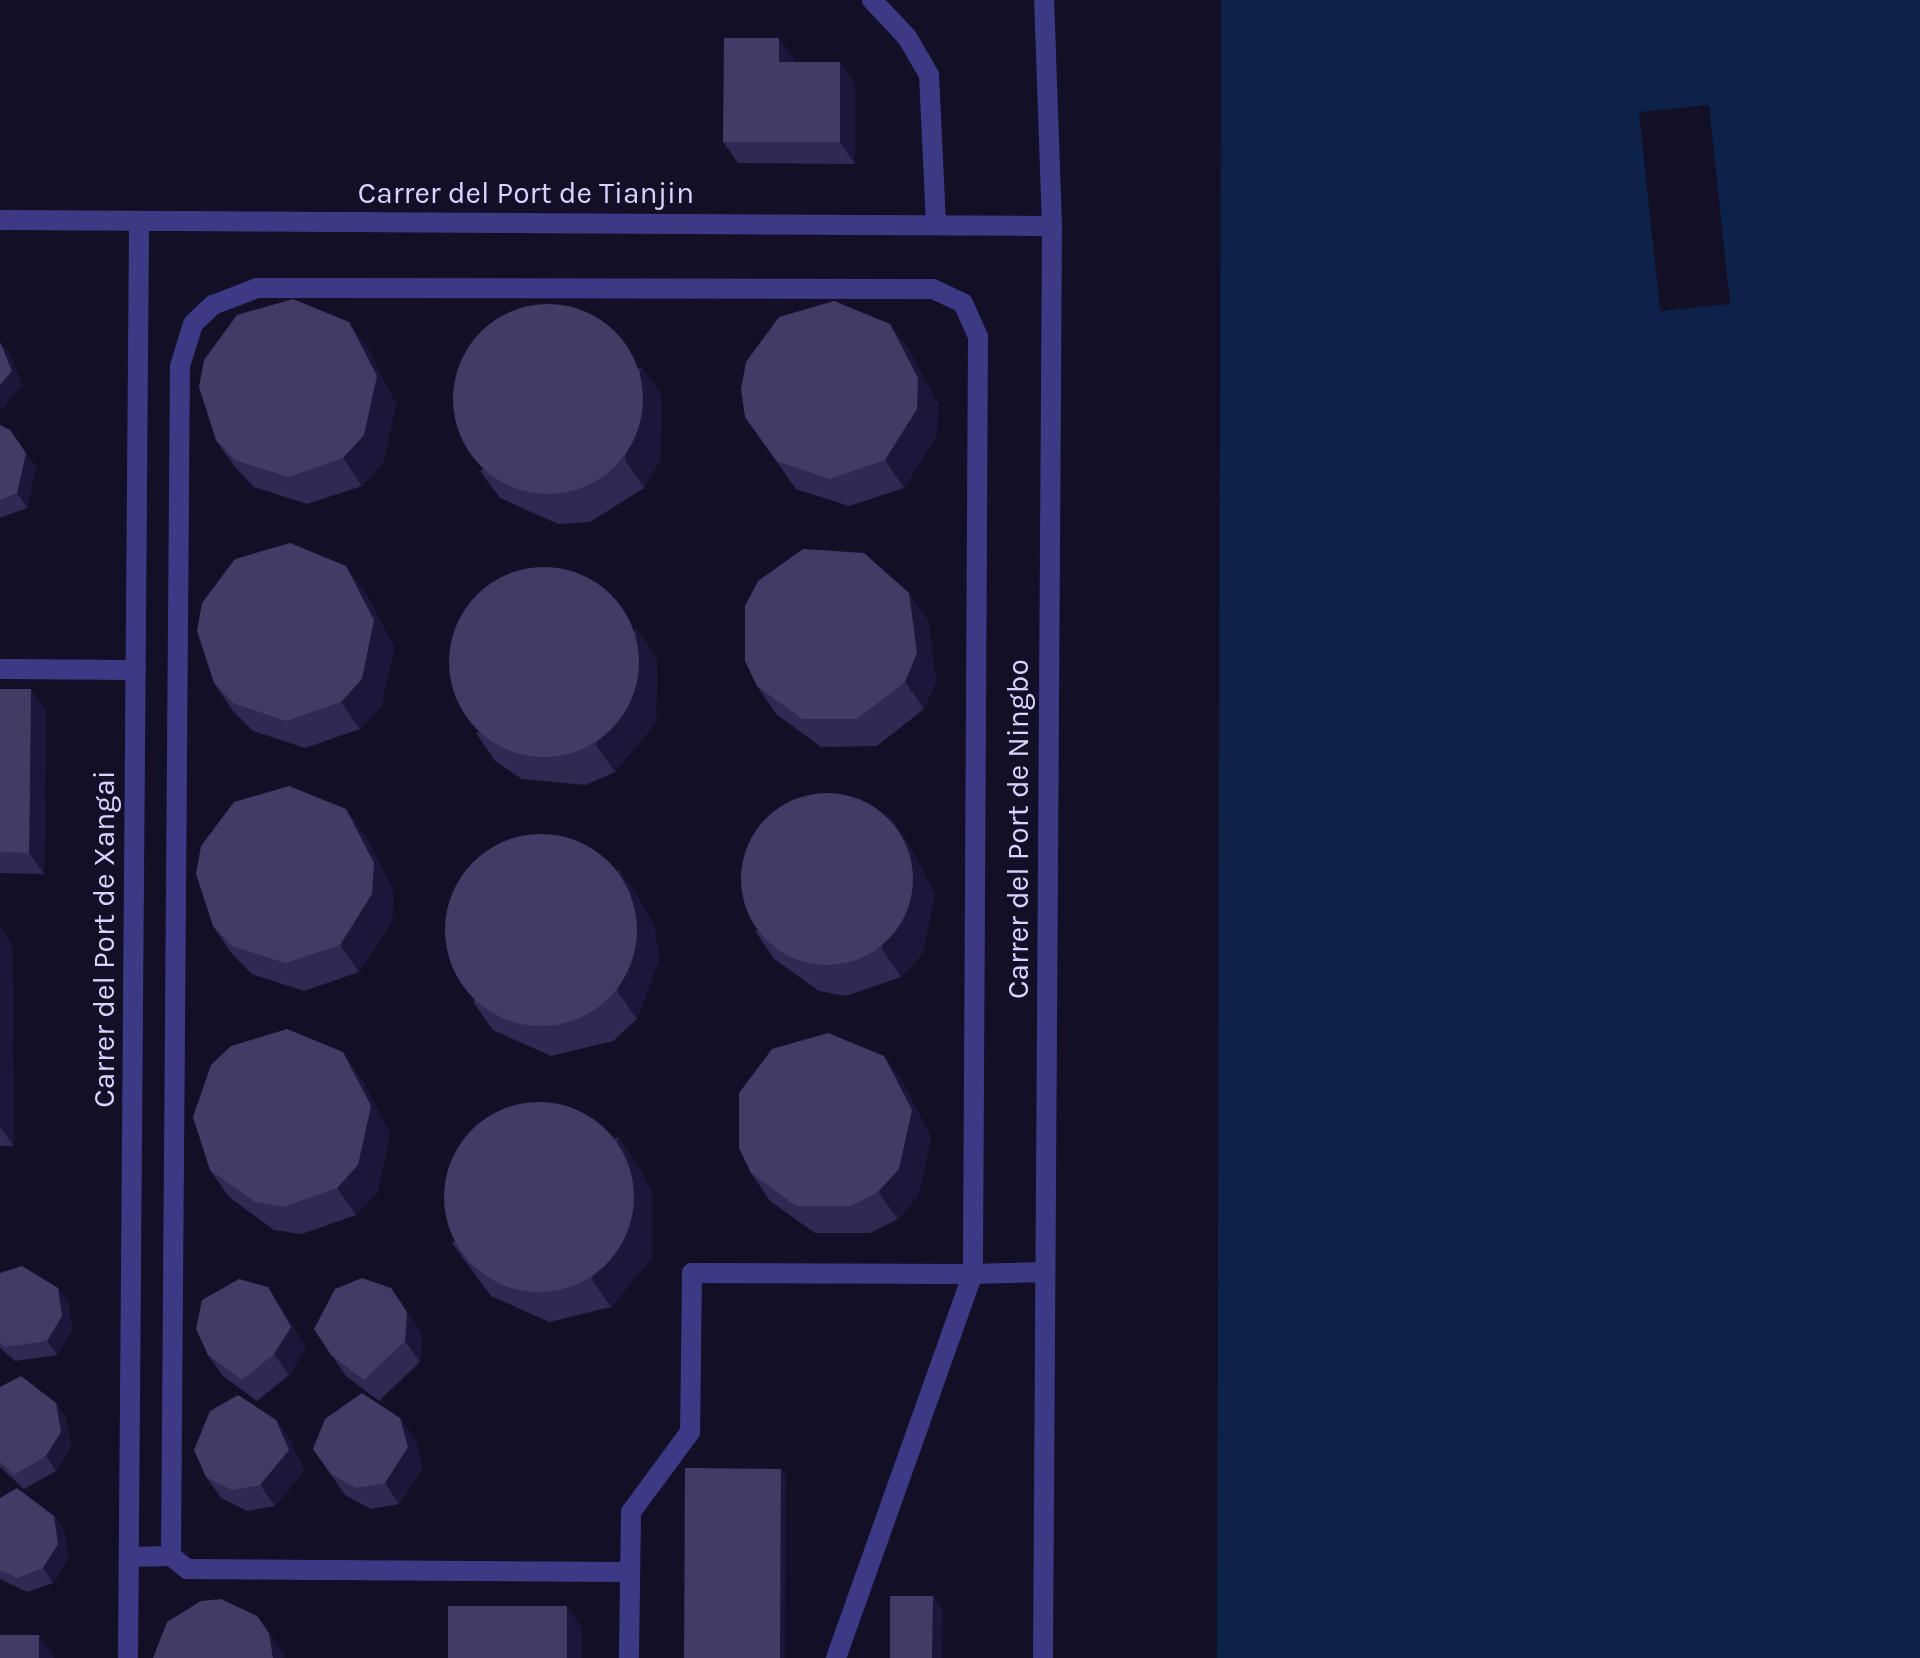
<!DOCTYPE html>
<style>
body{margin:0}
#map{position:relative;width:1920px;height:1658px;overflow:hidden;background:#130f26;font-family:Karla,sans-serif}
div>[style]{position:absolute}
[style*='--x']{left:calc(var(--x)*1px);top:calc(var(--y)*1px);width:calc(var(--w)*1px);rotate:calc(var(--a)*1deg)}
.water>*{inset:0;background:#0c2248}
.pier>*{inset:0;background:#130f26}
.lane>*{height:20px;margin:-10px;padding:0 10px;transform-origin:10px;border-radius:10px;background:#3d3a85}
.street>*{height:20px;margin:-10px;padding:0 10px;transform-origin:10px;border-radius:10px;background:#3d3a85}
.wall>*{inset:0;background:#312854}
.shaded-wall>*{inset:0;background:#1d163a}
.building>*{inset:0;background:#433a66}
.round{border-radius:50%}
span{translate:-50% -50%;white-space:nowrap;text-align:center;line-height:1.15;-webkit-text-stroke:6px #130f26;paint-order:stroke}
.street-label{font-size:30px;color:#d9d4ff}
</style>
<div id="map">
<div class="water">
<div style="clip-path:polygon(1221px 0,1920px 0,1920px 1658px,1217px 1658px)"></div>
</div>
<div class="pier">
<div style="clip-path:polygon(1709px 105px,1730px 304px,1660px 311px,1639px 112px)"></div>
</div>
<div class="lane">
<div style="--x:872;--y:0;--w:51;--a:46.6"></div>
<div style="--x:907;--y:37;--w:44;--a:59.9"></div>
<div style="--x:929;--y:75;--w:149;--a:87.3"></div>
<div style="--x:0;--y:220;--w:1052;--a:0.33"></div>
<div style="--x:0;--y:669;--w:136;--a:0.4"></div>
<div style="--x:171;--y:1556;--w:1190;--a:-89.57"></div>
<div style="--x:180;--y:366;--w:44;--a:-72.8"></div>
<div style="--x:193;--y:324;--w:28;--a:-44"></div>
<div style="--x:213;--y:305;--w:47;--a:-21.1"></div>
<div style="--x:257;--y:288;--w:676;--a:0.08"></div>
<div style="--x:933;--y:289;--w:33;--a:25"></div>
<div style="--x:963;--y:303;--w:37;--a:66"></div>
<div style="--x:978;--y:337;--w:937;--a:90.31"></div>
<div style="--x:973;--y:1274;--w:281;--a:-179.8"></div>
<div style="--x:692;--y:1273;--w:159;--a:90.7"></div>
<div style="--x:690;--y:1432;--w:99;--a:126.4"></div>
<div style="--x:631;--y:1512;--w:146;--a:90.8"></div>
<div style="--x:129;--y:1557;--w:42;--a:-1.4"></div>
<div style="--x:171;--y:1556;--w:21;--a:39"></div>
<div style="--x:187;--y:1569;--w:442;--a:0.4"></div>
<div style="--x:128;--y:1658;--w:1437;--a:-89.56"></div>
<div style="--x:836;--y:1658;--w:408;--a:-70.4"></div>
<div style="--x:973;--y:1274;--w:72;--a:-1.6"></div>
</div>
<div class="street">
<div style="--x:1043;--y:1658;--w:1432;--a:-89.64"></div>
<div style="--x:1052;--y:226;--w:226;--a:-92"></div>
</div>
<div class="wall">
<div style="clip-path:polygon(794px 59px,794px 62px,855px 83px,855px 164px,738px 163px,723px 142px)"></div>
<div style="clip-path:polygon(890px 324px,910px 352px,938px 405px,936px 436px,904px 488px,849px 506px,796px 489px,745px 417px)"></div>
<div style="clip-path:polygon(368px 350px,396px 404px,383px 462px,362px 486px,307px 504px,254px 487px,235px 467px,216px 440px)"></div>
<div style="clip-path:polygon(641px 367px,661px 394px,660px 459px,644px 488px,590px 522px,558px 524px,500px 498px,480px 471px)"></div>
<div style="clip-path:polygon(0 425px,36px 467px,27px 508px,0 518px)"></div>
<div style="clip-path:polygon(909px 593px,928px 621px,936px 681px,924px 709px,877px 746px,821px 747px,776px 714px,757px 686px)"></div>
<div style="clip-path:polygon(366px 594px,394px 647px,381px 707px,360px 729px,305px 748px,253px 731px,233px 711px,214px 683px)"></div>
<div style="clip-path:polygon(637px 630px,657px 658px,656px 722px,615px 772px,586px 785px,522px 779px,495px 761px,476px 733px)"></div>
<div style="clip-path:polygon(0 689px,46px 710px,44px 874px,0 873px)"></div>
<div style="clip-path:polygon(346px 809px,365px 836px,393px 890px,392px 921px,359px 972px,304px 991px,252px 974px,232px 954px,213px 926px)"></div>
<div style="clip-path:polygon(907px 841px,935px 895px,922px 954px,901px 977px,846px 996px,819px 991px,774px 959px,755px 931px)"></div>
<div style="clip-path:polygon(619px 870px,638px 897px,654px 926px,659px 959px,637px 1019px,613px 1041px,551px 1056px,493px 1030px,473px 1002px)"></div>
<div style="clip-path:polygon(0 927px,12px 945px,14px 1146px,0 1146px)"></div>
<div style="clip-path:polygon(884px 1056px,903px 1083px,931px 1137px,918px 1196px,898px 1219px,870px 1233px,815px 1233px,770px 1201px,751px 1173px)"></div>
<div style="clip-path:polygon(362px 1080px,390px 1134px,377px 1193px,356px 1215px,302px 1234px,274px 1230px,229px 1197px,210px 1170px)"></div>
<div style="clip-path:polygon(618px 1137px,637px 1164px,652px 1193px,652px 1257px,611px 1307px,549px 1322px,491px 1296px,452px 1243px)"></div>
<div style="clip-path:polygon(0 1273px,58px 1288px,68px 1302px,72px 1330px,57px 1355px,15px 1361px,0 1348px)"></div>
<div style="clip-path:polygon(282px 1309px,306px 1348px,289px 1375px,257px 1401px,223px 1376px,208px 1355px)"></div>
<div style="clip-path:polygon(314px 1329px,422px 1333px,420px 1362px,379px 1401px,346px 1376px)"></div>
<div style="clip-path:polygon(0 1387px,56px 1403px,66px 1418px,71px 1446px,56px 1471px,24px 1489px,0 1467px)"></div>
<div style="clip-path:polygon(276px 1420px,291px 1441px,304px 1471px,275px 1506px,247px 1511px,221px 1498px,206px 1477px)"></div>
<div style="clip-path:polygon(415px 1439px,423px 1468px,399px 1504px,371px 1509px,345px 1495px,313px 1449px)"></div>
<div style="clip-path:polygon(0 1498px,54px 1516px,64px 1530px,68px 1558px,53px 1583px,27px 1592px,0 1579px)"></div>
</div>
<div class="shaded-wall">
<div style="clip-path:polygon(779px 38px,794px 59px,794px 83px,779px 62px)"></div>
<div style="clip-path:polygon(840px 62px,855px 83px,855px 164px,840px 142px)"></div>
<div style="clip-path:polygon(349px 322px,368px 350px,396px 404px,383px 462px,362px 486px,343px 458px)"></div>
<div style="clip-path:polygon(890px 324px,910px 352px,938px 405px,936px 436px,904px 488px,885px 460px)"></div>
<div style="clip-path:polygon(1px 342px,11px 356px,22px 385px,0 412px)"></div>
<div style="clip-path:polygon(641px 367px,661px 394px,660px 459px,644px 488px,625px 460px)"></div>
<div style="clip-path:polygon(26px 453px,36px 467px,27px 508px,17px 493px)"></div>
<div style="clip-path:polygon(346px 566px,366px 594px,394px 647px,381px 707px,360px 729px,341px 702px)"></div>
<div style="clip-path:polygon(909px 593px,928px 621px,936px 681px,924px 709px,905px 682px)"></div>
<div style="clip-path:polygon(637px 630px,657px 658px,656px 722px,615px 772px,596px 745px)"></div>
<div style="clip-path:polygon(31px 689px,46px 710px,44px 874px,29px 853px)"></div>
<div style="clip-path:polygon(346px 809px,365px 836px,393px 890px,392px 921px,359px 972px,340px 945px)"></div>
<div style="clip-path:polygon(888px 814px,907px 841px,935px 895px,922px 954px,901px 977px,882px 949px)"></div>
<div style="clip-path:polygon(619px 870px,638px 897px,654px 926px,659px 959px,637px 1019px,618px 992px)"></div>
<div style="clip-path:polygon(0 927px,12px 945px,14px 1146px,0 1127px)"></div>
<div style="clip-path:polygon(343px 1052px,362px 1080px,390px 1134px,377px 1193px,356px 1215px,337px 1188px)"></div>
<div style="clip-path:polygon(884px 1056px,903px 1083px,931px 1137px,918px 1196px,898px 1219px,878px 1192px)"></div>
<div style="clip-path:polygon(618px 1137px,637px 1164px,652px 1193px,652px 1257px,611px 1307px,592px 1280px)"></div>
<div style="clip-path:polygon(268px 1287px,282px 1309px,306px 1348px,289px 1375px,274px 1354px)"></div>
<div style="clip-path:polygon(58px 1288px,68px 1302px,72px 1330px,57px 1355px,47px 1341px)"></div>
<div style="clip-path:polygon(391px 1288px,422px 1333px,420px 1362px,405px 1341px)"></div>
<div style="clip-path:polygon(56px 1403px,66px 1418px,71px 1446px,56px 1471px,46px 1456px)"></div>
<div style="clip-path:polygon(400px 1418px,415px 1439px,423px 1468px,399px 1504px,385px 1483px)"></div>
<div style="clip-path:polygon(276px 1420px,291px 1441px,304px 1471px,275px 1506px,260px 1485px)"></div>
<div style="clip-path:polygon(781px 1469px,786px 1476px,785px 1658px,780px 1658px)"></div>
<div style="clip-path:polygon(54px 1516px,64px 1530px,68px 1558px,53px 1583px,43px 1568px)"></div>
<div style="clip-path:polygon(933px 1596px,943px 1610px,942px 1658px,932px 1658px)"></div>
<div style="clip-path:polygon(567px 1606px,582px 1628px,582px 1658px,567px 1658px)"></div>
<div style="clip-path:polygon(269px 1633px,284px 1654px,284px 1658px,273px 1658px)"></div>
<div style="clip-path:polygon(39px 1635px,54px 1656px,54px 1658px,39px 1658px)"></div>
</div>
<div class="building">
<div style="clip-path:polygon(724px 38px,779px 38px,779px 62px,840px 62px,840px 142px,723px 142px)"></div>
<div style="clip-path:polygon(293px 299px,349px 322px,377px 376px,364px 435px,343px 458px,288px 477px,235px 460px,216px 440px,199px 387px,204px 360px,237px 315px)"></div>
<div style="clip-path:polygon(834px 301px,890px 324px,918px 378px,917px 409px,885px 460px,830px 479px,777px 461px,745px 417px,741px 389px,746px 362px,779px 317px)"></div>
<div class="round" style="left:453px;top:304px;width:190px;height:190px"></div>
<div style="clip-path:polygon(0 342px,12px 371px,0 385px)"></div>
<div style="clip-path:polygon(0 425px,10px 430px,26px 453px,17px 493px,0 500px)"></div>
<div style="clip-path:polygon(290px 543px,346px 566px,374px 620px,362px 679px,341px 702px,286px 721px,233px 703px,214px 683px,197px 631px,202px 603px,235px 559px)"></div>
<div style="clip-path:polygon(803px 549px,864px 553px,909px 593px,917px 653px,905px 682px,857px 719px,802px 719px,757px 686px,745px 661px,745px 606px,758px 581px)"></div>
<div class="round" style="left:449px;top:567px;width:190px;height:190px"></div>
<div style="clip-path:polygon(0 689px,31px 689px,29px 853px,0 852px)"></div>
<div style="clip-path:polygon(289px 786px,346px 809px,374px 863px,372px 894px,340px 945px,285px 963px,232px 946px,213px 926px,196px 874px,201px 846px,234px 802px)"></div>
<div class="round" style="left:741px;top:793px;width:172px;height:172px"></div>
<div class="round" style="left:445px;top:834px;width:192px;height:192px"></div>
<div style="clip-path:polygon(287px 1029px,343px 1052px,371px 1106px,358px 1165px,337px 1188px,283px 1207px,255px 1202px,210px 1170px,193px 1117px,211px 1065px,231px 1046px)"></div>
<div style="clip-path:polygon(828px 1033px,884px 1056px,912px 1110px,899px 1169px,878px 1192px,851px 1206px,796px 1206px,751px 1173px,739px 1148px,739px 1093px,772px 1049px)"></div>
<div class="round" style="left:444px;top:1102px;width:190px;height:190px"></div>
<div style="clip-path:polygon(22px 1266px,58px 1288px,62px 1316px,47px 1341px,5px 1347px,0 1342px,0 1273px)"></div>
<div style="clip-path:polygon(362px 1278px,391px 1288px,407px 1312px,405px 1341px,364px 1380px,331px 1355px,314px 1329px,335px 1289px)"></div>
<div style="clip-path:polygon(239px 1279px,268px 1287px,291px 1327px,274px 1354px,242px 1380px,208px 1355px,196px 1329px,202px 1300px)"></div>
<div style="clip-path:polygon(21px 1376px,56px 1403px,61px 1432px,46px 1456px,14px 1475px,0 1462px,0 1387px)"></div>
<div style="clip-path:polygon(362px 1393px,400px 1418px,408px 1447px,385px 1483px,356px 1488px,331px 1474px,313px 1449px,325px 1419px)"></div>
<div style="clip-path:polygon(238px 1395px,276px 1420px,289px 1450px,260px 1485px,232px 1490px,206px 1477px,194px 1450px,210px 1411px)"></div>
<div style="clip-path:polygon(685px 1468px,781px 1469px,780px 1658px,684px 1658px)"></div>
<div style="clip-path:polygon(17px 1488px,54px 1516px,58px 1544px,43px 1568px,17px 1578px,0 1570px,0 1498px)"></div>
<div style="clip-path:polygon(890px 1596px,933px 1596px,932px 1658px,890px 1658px)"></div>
<div style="clip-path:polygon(221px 1599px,257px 1616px,269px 1633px,273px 1658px,153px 1658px,167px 1622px,201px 1601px)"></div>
<div style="clip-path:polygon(448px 1606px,567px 1606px,567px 1658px,448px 1658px)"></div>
<div style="clip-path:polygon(0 1635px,39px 1635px,39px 1658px,0 1658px)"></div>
</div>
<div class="street-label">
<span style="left:526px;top:193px">Carrer del Port de Tianjin</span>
<span style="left:1018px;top:829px;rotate:-90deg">Carrer del Port de Ningbo</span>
<span style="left:104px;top:939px;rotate:-90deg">Carrer del Port de Xangai</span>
</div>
</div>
